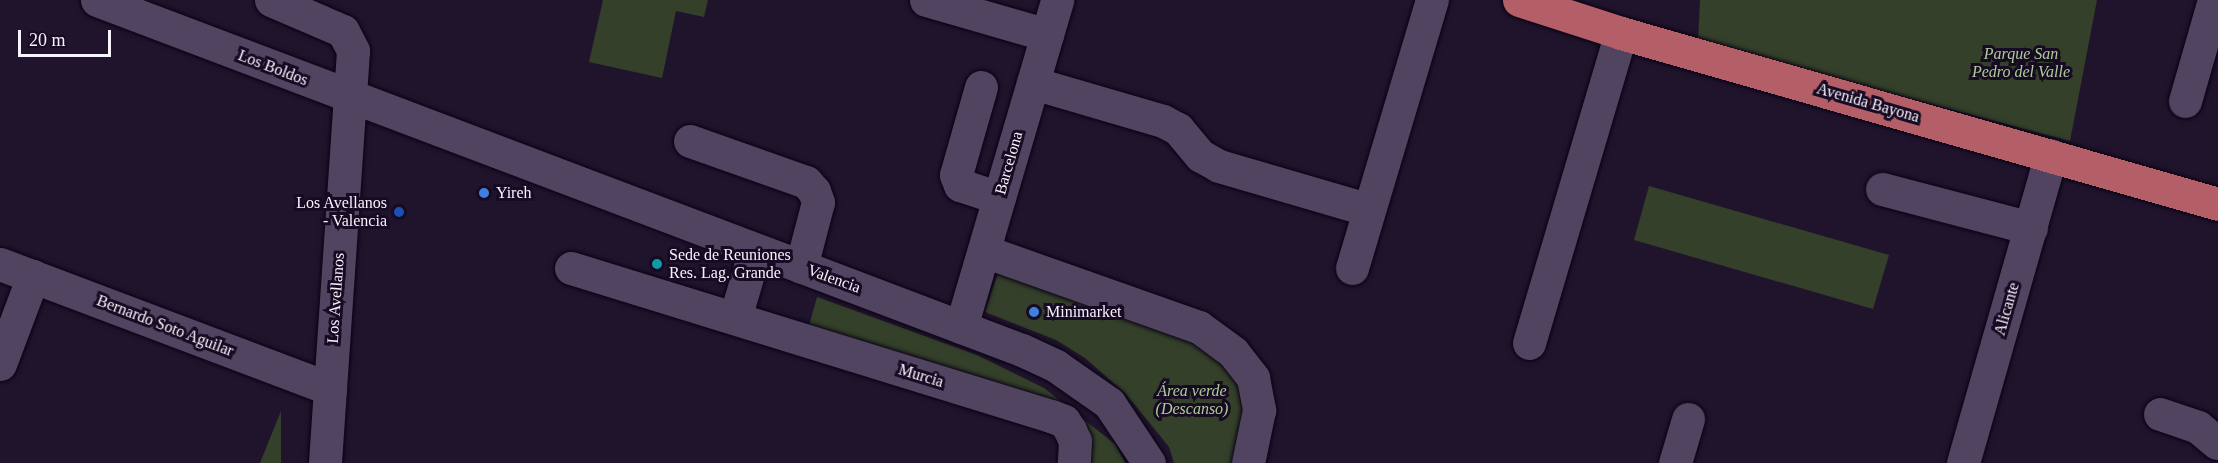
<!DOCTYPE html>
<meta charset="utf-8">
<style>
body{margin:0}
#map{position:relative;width:2218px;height:463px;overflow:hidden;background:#20142d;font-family:Georgia,serif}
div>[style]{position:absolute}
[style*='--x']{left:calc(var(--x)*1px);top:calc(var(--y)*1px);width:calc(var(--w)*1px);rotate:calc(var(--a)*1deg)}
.green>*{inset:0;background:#34402a}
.roads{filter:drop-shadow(0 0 2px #0a0214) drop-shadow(0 0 2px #0a0214)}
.minor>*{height:33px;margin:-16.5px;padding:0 16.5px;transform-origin:16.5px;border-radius:16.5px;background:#504460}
.major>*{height:33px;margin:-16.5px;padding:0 16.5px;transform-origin:16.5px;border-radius:16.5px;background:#b45e67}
.dots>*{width:16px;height:16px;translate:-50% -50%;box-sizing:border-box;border:3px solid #160b23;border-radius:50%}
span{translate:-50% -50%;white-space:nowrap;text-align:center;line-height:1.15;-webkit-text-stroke:6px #160b23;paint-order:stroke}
.park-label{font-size:16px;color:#afcd96;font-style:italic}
.street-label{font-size:16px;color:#f7f3fd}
.poi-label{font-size:16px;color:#f7f3fd}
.left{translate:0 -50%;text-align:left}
.right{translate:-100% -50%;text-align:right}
.scale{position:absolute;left:18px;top:30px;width:93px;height:27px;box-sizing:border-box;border:3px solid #f7f3fd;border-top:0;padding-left:8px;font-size:18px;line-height:21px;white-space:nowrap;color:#f7f3fd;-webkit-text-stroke:4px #160b23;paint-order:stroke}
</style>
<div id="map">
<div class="green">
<div style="clip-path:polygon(603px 0,708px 0,704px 17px,676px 11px,662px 78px,589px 62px)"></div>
<div style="clip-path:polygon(1700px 0,2097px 0,2070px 141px,1698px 42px)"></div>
<div style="clip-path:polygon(1649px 186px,1889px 255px,1873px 309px,1634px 240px)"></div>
<div style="clip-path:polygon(1000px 266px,1174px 333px,1213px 354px,1233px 376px,1248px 405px,1239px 463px,1174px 463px,1169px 447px,1126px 394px,1085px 358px,1056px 340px,985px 312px)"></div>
<div style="clip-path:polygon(817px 297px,977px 355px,1044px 388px,1115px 444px,1125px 463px,1080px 463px,1086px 438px,808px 329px)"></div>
<div style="clip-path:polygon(281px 411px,281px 463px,260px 463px)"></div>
</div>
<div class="roads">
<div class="minor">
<div style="--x:97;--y:0;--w:989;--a:20.73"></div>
<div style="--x:1022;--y:350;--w:38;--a:25"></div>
<div style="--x:1056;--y:366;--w:65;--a:34.9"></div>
<div style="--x:1109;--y:403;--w:72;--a:56.3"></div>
<div style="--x:271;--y:0;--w:78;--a:23.3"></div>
<div style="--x:343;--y:31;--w:22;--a:63"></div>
<div style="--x:353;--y:51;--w:413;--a:93.9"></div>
<div style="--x:926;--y:0;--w:126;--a:16.1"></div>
<div style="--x:1033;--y:83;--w:135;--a:16.3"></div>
<div style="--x:1163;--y:121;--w:17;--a:28"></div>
<div style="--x:1178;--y:129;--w:35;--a:50"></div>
<div style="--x:1201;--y:156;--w:21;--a:29"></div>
<div style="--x:1219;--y:166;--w:156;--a:16.3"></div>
<div style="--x:981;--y:87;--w:91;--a:105.9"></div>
<div style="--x:956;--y:175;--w:11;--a:68"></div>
<div style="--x:960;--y:185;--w:41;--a:18.4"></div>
<div style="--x:2185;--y:101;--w:105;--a:-74"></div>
<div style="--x:690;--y:141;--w:123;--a:19.5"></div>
<div style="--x:806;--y:182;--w:12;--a:48"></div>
<div style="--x:814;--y:191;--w:12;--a:70"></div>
<div style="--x:818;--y:202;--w:67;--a:104.7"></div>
<div style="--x:1882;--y:189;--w:154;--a:14.7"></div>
<div style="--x:984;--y:251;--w:228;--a:19.5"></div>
<div style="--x:1199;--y:327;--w:42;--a:36.3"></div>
<div style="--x:1233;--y:352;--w:33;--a:52"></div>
<div style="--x:1253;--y:378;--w:33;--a:79"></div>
<div style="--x:1259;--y:410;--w:54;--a:101.7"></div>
<div style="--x:0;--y:264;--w:353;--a:20.7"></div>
<div style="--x:571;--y:268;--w:502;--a:17.14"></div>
<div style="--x:1051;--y:416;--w:14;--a:21"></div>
<div style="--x:1064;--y:421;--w:11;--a:56"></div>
<div style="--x:1070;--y:430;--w:12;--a:66"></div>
<div style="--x:1075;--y:441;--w:22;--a:93"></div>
<div style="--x:1352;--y:268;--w:280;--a:-73.4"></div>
<div style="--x:735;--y:318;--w:71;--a:-73.6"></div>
<div style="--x:961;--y:327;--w:341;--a:-73.6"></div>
<div style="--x:1529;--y:343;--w:323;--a:-73.5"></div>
<div style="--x:0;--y:364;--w:94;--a:-69.4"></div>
<div style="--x:2160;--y:414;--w:40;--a:18.9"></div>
<div style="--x:2198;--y:427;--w:25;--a:40"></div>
<div style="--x:1675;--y:463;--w:46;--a:-73.5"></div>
<div style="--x:1963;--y:463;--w:320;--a:-74.1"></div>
</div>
<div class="major">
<div style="--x:1519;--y:0;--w:107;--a:17.9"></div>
<div style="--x:1621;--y:33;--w:621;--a:15.98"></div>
</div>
</div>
<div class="dots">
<div style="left:484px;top:193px;background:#3f7fe0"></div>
<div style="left:399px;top:212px;background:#1a4fb4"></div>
<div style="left:657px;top:264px;background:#0f9aa8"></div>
<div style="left:1034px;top:312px;background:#3f7fe0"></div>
</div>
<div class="park-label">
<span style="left:2021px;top:63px">Parque San<br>Pedro del Valle</span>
<span style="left:1192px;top:400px">Área verde<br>(Descanso)</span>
</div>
<div class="street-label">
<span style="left:273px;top:68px;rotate:21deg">Los Boldos</span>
<span style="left:1868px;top:103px;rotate:16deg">Avenida Bayona</span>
<span style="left:1009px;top:163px;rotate:-74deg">Barcelona</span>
<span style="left:834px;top:279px;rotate:20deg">Valencia</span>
<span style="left:336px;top:298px;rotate:-86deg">Los Avellanos</span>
<span style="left:2007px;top:309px;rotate:-74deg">Alicante</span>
<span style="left:165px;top:326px;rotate:21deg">Bernardo Soto Aguilar</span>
<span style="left:921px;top:376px;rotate:17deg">Murcia</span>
</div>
<div class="poi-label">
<span class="left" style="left:496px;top:193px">Yireh</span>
<span class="right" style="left:387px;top:212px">Los Avellanos<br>- Valencia</span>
<span class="left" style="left:669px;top:264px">Sede de Reuniones<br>Res. Lag. Grande</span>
<span class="left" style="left:1046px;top:312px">Minimarket</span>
</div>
<div class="scale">20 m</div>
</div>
